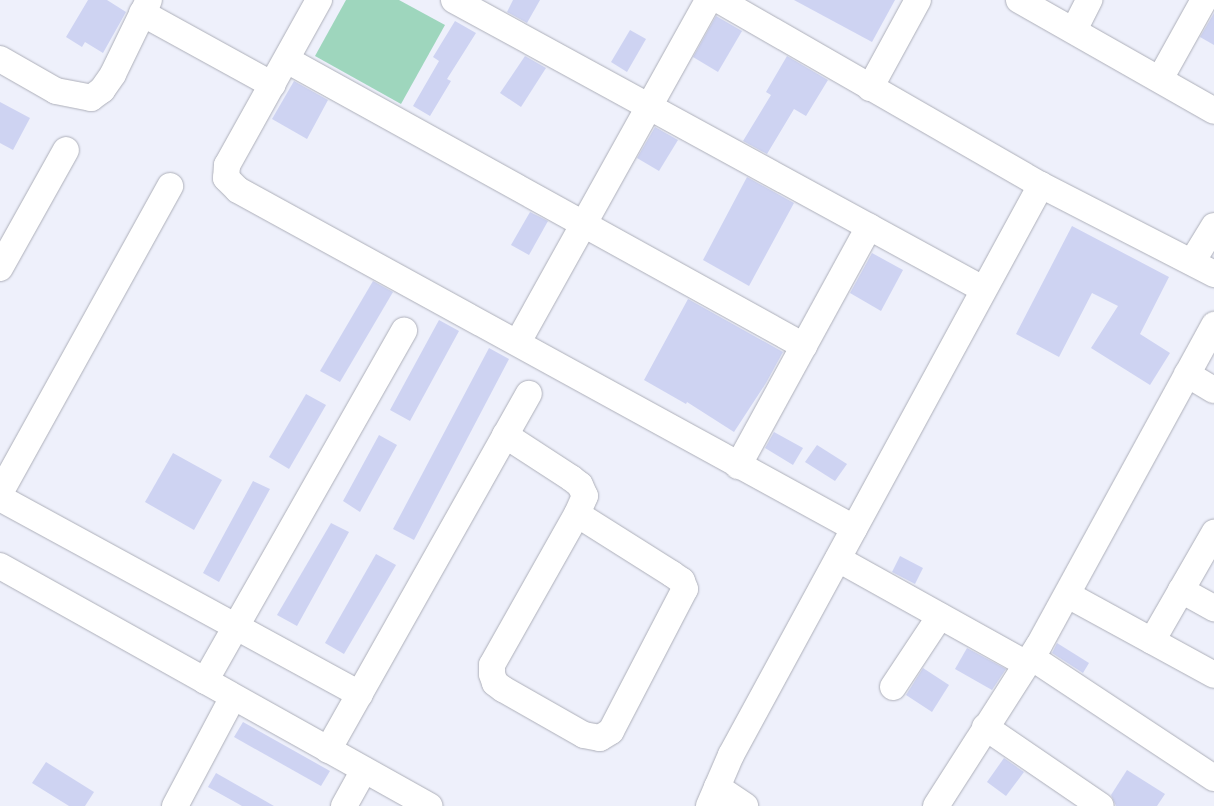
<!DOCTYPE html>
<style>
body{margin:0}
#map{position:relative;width:1214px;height:806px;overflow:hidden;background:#eef0fb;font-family:Spectral,serif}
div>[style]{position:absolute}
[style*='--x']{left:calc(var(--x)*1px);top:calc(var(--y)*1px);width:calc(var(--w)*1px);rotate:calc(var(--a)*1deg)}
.green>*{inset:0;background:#9ed6bd}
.building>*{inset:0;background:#ced3f2}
.roads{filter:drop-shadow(0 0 1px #adafb9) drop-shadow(0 0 1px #adafb9)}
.minor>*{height:26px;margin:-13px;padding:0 13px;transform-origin:13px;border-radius:13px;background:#fff}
span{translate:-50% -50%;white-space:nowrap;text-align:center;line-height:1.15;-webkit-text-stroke:4px #fefefe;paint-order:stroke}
</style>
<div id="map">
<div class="green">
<div style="clip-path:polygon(346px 0,399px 0,445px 25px,401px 104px,315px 56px)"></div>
</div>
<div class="building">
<div style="clip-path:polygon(88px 0,107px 0,126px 12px,103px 53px,85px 42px,82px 47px,66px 37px)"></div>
<div style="clip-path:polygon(513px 0,540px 0,527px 23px,507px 12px)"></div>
<div style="clip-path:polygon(794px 0,895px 0,872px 42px)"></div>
<div style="clip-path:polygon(1214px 13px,1214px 45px,1200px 37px)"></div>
<div style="clip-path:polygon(716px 16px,742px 31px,718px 72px,693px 57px)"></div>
<div style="clip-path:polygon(455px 21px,476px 33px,447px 79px,451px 81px,430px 116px,413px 106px,439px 61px,433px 57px)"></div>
<div style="clip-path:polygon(630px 30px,646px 39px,627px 72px,611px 62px)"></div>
<div style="clip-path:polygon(525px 56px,546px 68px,521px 107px,500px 93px)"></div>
<div style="clip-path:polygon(787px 56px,828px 80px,806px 116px,794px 109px,767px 154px,743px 141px,771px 95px,766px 92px)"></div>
<div style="clip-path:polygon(294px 81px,328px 100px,307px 139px,272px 119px)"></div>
<div style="clip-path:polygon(0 102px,30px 118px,13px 150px,0 143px)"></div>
<div style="clip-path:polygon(655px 127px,678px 140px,659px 171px,637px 158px)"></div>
<div style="clip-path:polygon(747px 177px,794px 203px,749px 286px,703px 260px)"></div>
<div style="clip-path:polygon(530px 212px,548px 221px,529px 255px,511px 245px)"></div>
<div style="clip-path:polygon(1072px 226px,1169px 277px,1140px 334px,1170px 353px,1150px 385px,1091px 348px,1118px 306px,1092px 293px,1059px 357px,1016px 334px)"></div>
<div style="clip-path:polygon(872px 253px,903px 270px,881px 311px,850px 293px)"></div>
<div style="clip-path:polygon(373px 281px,393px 292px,340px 382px,320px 371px)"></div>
<div style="clip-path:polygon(688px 299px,783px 352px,766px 383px,734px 432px,687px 402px,686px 404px,644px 380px)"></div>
<div style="clip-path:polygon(439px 320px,459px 331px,410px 421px,390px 410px)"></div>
<div style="clip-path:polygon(489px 348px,509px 359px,414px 540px,393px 529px)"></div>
<div style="clip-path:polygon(306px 394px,326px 405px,289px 469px,269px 457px)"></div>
<div style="clip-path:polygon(774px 432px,803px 448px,793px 465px,765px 448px)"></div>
<div style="clip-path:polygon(379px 435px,397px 445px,360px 512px,343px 501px)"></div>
<div style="clip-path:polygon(817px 445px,847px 464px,835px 481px,805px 462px)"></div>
<div style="clip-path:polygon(173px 453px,222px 480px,194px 530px,145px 502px)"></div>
<div style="clip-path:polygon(253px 481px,270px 489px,219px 582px,203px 573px)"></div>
<div style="clip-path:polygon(331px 523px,349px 532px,297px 626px,277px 615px)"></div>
<div style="clip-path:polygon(376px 554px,396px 565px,344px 654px,325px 643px)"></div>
<div style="clip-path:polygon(900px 556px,923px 568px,915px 584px,892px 572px)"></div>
<div style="clip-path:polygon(1057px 643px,1089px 663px,1083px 673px,1052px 653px)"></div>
<div style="clip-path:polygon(967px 648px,1006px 669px,992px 690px,955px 669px)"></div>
<div style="clip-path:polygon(923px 668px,949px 685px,932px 712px,906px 695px)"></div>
<div style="clip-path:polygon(243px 722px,330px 771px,321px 786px,234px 737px)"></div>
<div style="clip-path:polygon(1004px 758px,1024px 772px,1006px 796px,987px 782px)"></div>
<div style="clip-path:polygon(46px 762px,94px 792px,85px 806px,69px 806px,32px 783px)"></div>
<div style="clip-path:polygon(1127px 770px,1165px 794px,1157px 806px,1116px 806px,1111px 795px)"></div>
<div style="clip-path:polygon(216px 773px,274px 806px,242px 806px,208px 787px)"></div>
</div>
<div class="roads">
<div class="minor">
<div style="--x:319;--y:0;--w:189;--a:119.1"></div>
<div style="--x:227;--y:165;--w:13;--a:94"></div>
<div style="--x:226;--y:178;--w:17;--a:45"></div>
<div style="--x:238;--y:190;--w:703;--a:28.75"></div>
<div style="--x:454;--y:0;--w:603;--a:28.65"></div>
<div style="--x:719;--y:0;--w:371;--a:29.9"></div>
<div style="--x:1041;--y:185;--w:195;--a:27.2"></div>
<div style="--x:1019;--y:0;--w:224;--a:29.6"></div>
<div style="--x:142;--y:13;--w:149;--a:28.8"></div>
<div style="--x:1074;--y:30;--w:34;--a:-63"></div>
<div style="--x:0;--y:59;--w:64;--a:29.7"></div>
<div style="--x:56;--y:91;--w:36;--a:11"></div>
<div style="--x:91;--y:98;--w:14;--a:-36"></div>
<div style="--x:102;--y:90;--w:19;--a:-55"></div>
<div style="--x:113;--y:74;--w:82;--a:-64.1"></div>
<div style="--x:287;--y:60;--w:591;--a:28.95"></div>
<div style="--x:1160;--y:79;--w:90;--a:-60.9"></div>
<div style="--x:870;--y:88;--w:100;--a:-61.4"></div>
<div style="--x:1192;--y:262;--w:42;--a:-58.6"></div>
<div style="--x:0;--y:268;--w:135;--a:-60.8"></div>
<div style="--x:518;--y:342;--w:391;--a:-60.9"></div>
<div style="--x:1187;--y:374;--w:31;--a:31"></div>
<div style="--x:505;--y:435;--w:79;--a:33.1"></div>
<div style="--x:571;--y:478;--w:11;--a:38"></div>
<div style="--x:580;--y:485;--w:12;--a:66"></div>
<div style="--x:585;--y:496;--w:20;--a:114"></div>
<div style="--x:577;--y:514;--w:173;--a:119.4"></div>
<div style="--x:492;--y:665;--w:9;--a:90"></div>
<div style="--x:492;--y:674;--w:9;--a:72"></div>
<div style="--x:495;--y:683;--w:10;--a:37"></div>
<div style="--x:503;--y:689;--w:93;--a:29.6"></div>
<div style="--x:584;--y:735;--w:16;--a:11"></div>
<div style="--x:600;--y:738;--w:13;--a:-32"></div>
<div style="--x:611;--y:731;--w:160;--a:-62.5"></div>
<div style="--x:685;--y:589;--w:9;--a:-111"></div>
<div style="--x:682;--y:581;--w:12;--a:-145"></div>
<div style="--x:672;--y:574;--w:112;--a:-147.7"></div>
<div style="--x:738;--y:466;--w:273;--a:-61.3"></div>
<div style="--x:0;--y:493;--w:351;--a:-61"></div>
<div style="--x:0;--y:498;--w:410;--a:28.6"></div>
<div style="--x:838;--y:559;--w:216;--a:29.1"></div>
<div style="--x:0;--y:566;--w:492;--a:29.2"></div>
<div style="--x:1181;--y:590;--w:38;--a:29"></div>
<div style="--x:1068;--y:595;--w:166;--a:28.7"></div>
<div style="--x:1152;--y:641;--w:125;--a:-60.1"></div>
<div style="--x:1031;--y:657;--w:219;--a:33.5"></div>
<div style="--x:205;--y:681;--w:403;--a:-60.4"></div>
<div style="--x:893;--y:687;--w:85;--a:-56.5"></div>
<div style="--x:985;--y:727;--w:140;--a:34.3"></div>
<div style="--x:328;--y:750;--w:409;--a:-60.6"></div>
<div style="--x:717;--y:787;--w:34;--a:34"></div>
<div style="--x:175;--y:806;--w:123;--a:-62"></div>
<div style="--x:344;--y:806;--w:41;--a:-60.9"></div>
<div style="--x:709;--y:806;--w:56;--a:-66.7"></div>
<div style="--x:731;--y:755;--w:649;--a:-61.46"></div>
<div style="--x:936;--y:806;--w:191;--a:-57.4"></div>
<div style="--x:1039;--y:645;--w:365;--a:-61.3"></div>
</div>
</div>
</div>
